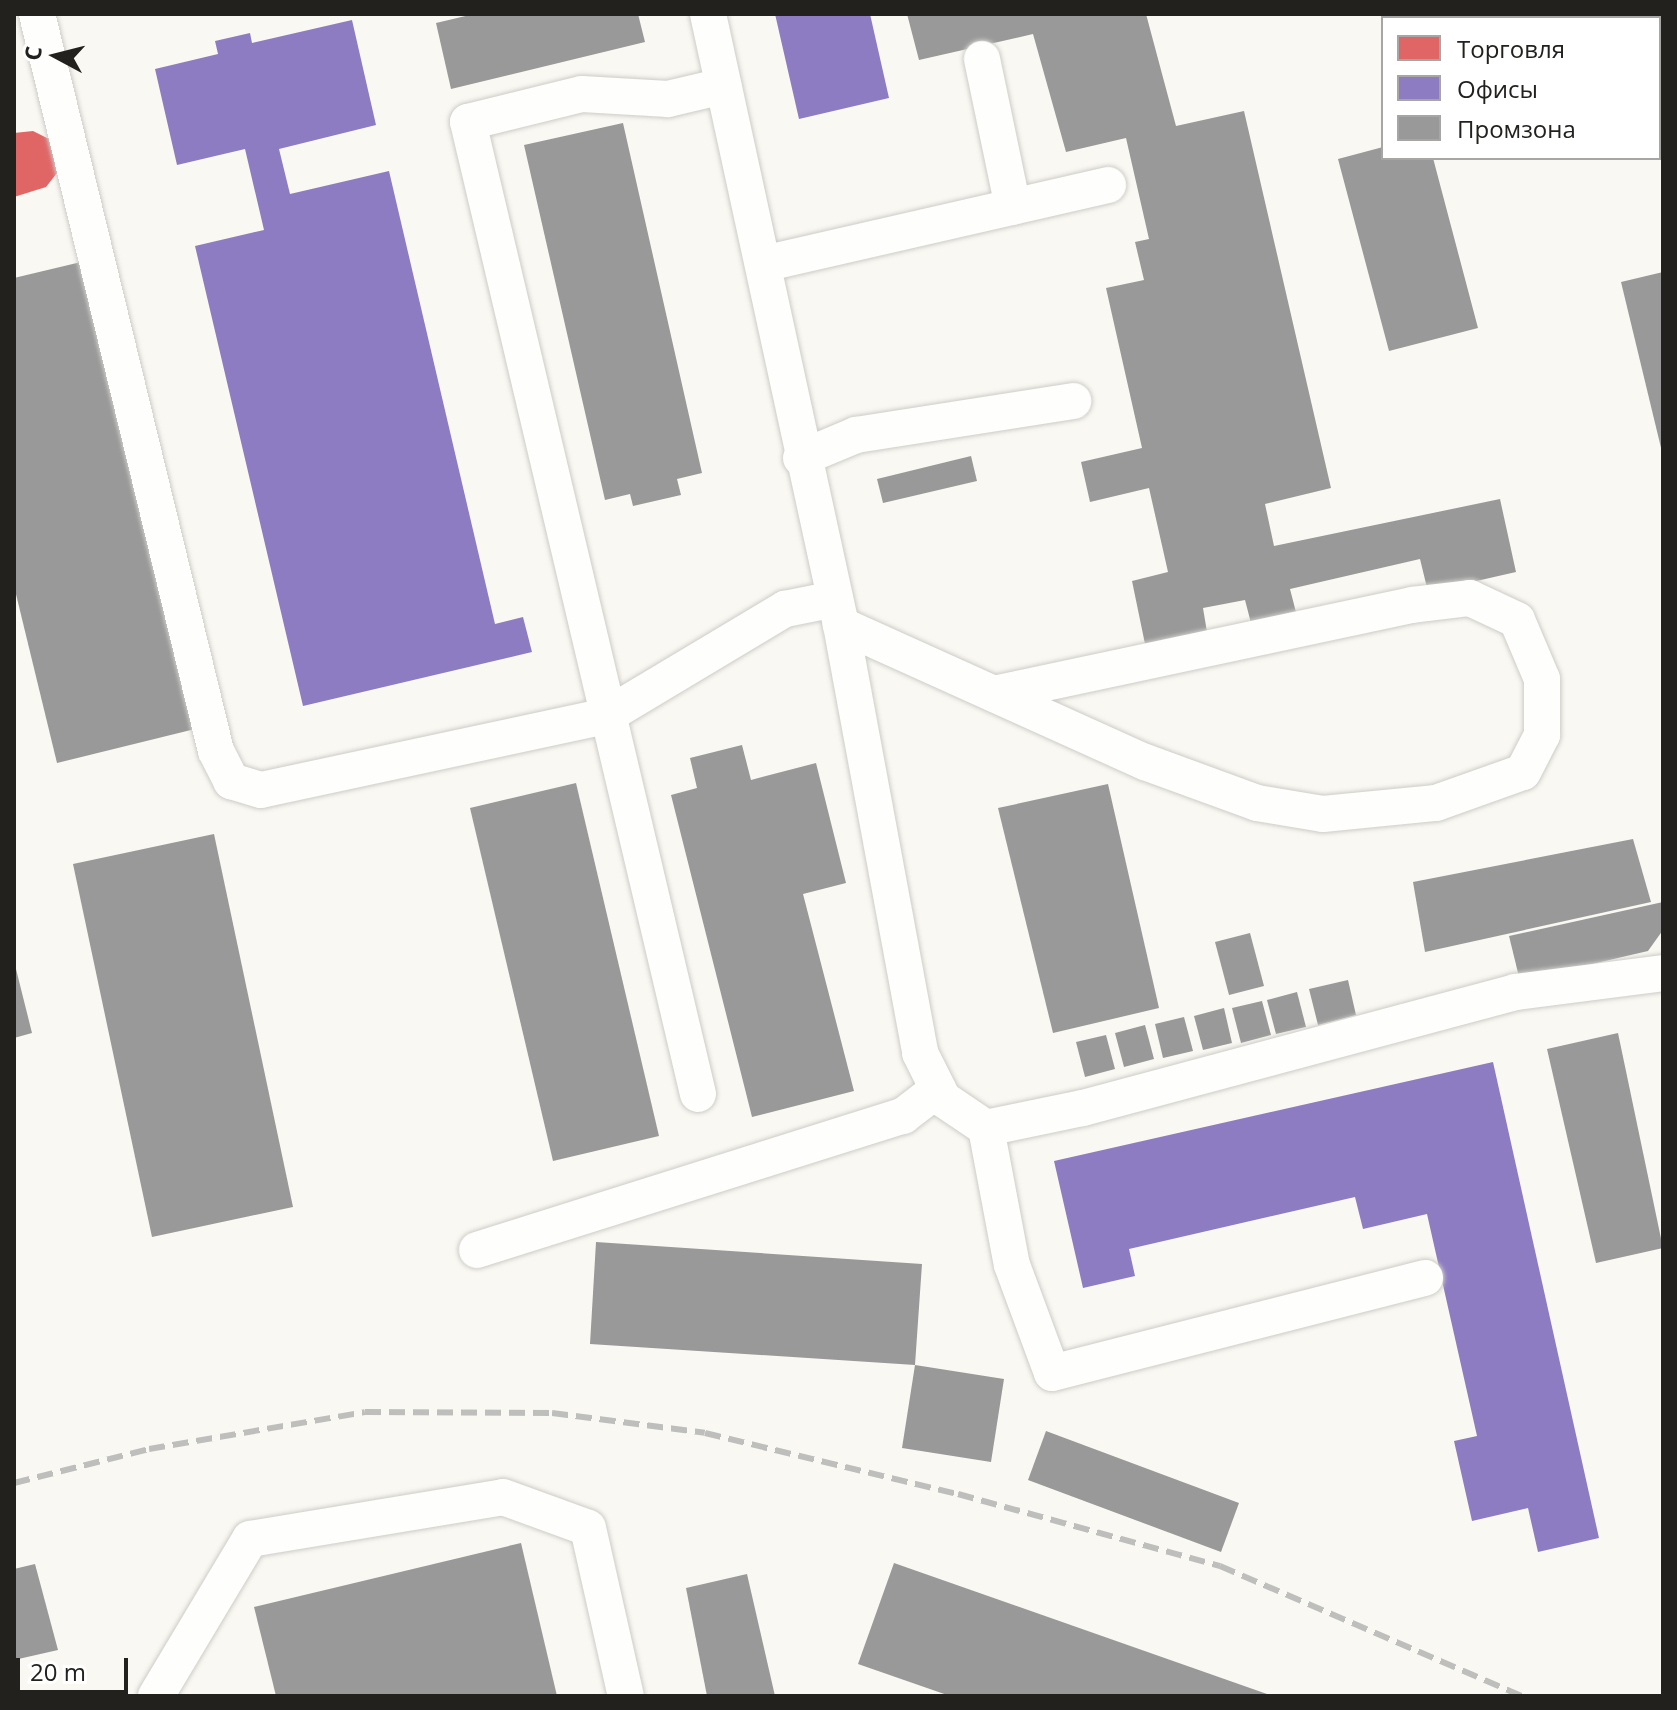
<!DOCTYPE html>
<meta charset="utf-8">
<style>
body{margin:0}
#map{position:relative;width:1677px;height:1710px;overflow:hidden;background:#faf8f2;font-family:"Open Sans",sans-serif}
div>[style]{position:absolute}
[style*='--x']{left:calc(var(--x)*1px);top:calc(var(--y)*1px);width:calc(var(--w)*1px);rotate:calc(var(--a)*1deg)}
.shops>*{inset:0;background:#e06666}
.offices>*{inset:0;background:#8e7cc3}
.industry>*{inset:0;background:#999}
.roads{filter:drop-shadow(0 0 2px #cdccc8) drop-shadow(0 0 2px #cdccc8)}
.minor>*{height:36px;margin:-18px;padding:0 18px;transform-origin:18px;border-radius:18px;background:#fefefd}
.rail>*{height:6px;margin-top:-3px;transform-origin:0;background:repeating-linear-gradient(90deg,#bebebd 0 16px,transparent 0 24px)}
span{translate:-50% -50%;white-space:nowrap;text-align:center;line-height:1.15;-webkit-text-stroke:8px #fff;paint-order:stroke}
.frame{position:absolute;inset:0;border:16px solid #22211d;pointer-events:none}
.legend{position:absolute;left:1381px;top:16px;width:280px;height:144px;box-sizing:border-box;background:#fff;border:2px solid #a7a6a5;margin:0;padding:10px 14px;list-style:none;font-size:24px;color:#22211d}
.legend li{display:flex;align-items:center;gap:16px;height:40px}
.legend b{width:40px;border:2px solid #a7a6a5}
.north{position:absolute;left:16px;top:16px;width:80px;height:80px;-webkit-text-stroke:6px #fff;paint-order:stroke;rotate:277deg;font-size:22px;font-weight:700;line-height:32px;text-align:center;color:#22211d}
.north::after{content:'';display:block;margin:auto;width:28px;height:36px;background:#22211d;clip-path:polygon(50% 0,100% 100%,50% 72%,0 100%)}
.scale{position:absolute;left:16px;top:1658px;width:112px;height:36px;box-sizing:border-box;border:4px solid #22211d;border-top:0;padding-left:10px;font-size:24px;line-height:28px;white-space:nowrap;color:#22211d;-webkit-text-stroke:6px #fff;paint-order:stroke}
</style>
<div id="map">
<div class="shops">
<div style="clip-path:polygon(33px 131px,49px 139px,59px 161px,57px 173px,46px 187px,14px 197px,14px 133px)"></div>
</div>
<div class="offices">
<div style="clip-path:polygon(775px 14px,870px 14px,889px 98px,799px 119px)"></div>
<div style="clip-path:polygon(352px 20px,376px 125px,279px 149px,290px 194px,389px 171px,495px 624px,523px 617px,532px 652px,303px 706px,195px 246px,264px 230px,245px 149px,177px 165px,155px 69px,218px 54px,215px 41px,250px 33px,252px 43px)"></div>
<div style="clip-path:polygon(1493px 1062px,1599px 1538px,1538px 1552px,1528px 1508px,1472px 1521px,1454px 1441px,1477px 1436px,1427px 1214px,1363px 1229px,1355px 1197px,1129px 1249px,1135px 1276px,1083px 1288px,1054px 1161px)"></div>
</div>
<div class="industry">
<div style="clip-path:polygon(474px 14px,638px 14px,645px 42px,451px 89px,436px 23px)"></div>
<div style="clip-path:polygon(907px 14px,1146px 14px,1176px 126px,1244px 111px,1331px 488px,1265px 504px,1274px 546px,1500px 499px,1516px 572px,1428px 592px,1420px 559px,1290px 589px,1297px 616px,1252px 627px,1245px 600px,1203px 608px,1207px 632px,1145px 644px,1132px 581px,1168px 572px,1149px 488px,1090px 502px,1081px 462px,1142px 448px,1106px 288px,1144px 280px,1135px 242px,1149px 239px,1126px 138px,1066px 152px,1033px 34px,919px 60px)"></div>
<div style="clip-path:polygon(623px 123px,702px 473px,677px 479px,681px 495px,633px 506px,630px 494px,605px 500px,524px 145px)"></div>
<div style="clip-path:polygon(1383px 147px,1383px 158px,1433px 158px,1478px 328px,1389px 351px,1338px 159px)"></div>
<div style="clip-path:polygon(81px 262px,195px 729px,57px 763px,14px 586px,14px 278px)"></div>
<div style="clip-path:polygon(1663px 272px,1663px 452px,1662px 452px,1621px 282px)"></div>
<div style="clip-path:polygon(971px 456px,977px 481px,883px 503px,877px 479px)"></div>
<div style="clip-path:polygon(742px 745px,751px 780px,816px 763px,846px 883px,803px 894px,854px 1091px,752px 1117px,671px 795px,697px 788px,690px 758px)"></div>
<div style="clip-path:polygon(576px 783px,659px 1136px,553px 1161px,470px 808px)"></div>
<div style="clip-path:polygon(1108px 784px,1159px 1008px,1053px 1033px,998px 808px)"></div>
<div style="clip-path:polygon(214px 834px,293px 1207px,152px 1237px,73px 864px)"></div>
<div style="clip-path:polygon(1633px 839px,1651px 902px,1425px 952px,1413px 882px)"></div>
<div style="clip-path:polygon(1663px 902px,1663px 930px,1648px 951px,1520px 981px,1509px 936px)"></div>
<div style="clip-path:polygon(1250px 933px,1264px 986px,1229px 995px,1215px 942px)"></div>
<div style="clip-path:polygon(14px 961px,32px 1033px,14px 1038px)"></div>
<div style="clip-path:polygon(1348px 980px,1356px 1015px,1318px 1025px,1309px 989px)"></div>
<div style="clip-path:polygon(1297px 992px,1306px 1027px,1276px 1034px,1267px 1000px)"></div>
<div style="clip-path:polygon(1262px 1001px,1271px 1035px,1241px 1043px,1232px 1008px)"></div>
<div style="clip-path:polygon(1224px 1008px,1232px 1043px,1203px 1050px,1194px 1016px)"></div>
<div style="clip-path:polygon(1184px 1017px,1193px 1051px,1163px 1058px,1155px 1024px)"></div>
<div style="clip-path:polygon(1145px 1025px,1154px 1059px,1124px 1067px,1115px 1033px)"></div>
<div style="clip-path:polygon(1618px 1033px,1663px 1248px,1596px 1263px,1547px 1049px)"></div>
<div style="clip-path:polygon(1106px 1035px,1115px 1069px,1085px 1077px,1076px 1042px)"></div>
<div style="clip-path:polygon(596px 1242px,922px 1264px,915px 1365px,1004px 1379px,991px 1462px,902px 1448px,915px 1365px,590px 1344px)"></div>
<div style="clip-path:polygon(1046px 1431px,1239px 1503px,1221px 1552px,1028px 1480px)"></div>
<div style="clip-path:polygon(521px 1543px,557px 1696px,276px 1696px,254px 1607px)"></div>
<div style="clip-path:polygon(894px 1563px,1273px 1696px,950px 1696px,858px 1664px)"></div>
<div style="clip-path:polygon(35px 1564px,58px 1650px,14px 1660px,14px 1569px)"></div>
<div style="clip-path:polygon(747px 1574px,775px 1696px,707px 1696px,686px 1588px)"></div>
</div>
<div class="roads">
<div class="minor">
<div style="--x:37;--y:14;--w:758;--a:76.35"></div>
<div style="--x:216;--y:751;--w:34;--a:63"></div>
<div style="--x:231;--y:781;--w:31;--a:17"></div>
<div style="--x:261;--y:790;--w:353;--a:-12.1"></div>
<div style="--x:606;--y:716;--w:209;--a:-30.9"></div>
<div style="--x:785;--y:609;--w:51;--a:-11.3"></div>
<div style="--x:708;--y:14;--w:625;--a:77.72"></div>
<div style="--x:841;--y:625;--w:435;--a:79.5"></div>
<div style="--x:920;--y:1053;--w:51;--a:63.4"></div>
<div style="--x:943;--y:1099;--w:52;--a:34"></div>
<div style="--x:986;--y:1128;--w:139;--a:79.3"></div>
<div style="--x:1012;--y:1265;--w:115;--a:69.7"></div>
<div style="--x:1052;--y:1373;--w:385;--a:-14.3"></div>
<div style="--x:982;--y:59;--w:151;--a:78.2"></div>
<div style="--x:763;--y:264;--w:354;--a:-12.9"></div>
<div style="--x:801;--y:458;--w:60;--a:-22.7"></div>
<div style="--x:856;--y:435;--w:220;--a:-8.9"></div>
<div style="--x:841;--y:625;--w:333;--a:24.3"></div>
<div style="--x:1145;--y:762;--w:119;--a:20.1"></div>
<div style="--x:1257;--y:803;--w:67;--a:9.5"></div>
<div style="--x:1323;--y:814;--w:114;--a:-5.6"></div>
<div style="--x:1436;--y:803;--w:92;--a:-19.6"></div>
<div style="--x:1523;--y:772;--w:42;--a:-62.8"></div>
<div style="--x:1542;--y:735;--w:56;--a:-90"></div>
<div style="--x:1542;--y:679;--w:64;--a:-113"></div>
<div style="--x:1517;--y:620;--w:52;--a:-154.9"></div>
<div style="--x:1470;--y:598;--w:58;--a:173.1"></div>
<div style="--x:1412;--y:605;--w:427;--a:168"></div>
<div style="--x:698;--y:1094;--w:999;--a:-103.31"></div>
<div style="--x:468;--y:122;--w:117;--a:-13.8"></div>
<div style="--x:582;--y:94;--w:86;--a:3.3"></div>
<div style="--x:668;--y:99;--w:57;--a:-13.3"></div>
<div style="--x:986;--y:1128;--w:99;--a:-11.7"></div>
<div style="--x:1083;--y:1108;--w:447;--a:-15"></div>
<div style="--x:1515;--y:992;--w:149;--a:-7.3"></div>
<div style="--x:477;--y:1250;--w:447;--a:-17.5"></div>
<div style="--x:903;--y:1116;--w:44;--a:-37.6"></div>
<div style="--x:156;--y:1696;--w:183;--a:-59.1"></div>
<div style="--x:250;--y:1539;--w:256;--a:-9.4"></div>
<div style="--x:503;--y:1497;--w:90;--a:20"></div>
<div style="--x:588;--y:1528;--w:172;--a:77.3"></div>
</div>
</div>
<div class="rail">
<div style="--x:14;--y:1483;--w:139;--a:-14.1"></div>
<div style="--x:149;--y:1449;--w:219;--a:-9.7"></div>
<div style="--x:365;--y:1412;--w:187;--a:0.3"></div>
<div style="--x:552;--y:1413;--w:154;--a:7.4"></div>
<div style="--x:705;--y:1433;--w:260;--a:13.6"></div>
<div style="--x:958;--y:1494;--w:272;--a:15.4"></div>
<div style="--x:1220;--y:1566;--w:329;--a:23.3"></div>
</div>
<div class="frame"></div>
<ul class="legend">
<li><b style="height:22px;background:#e06666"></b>Торговля</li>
<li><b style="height:22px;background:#8e7cc3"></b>Офисы</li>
<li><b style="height:22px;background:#999"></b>Промзона</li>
</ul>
<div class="north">С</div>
<div class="scale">20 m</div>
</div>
